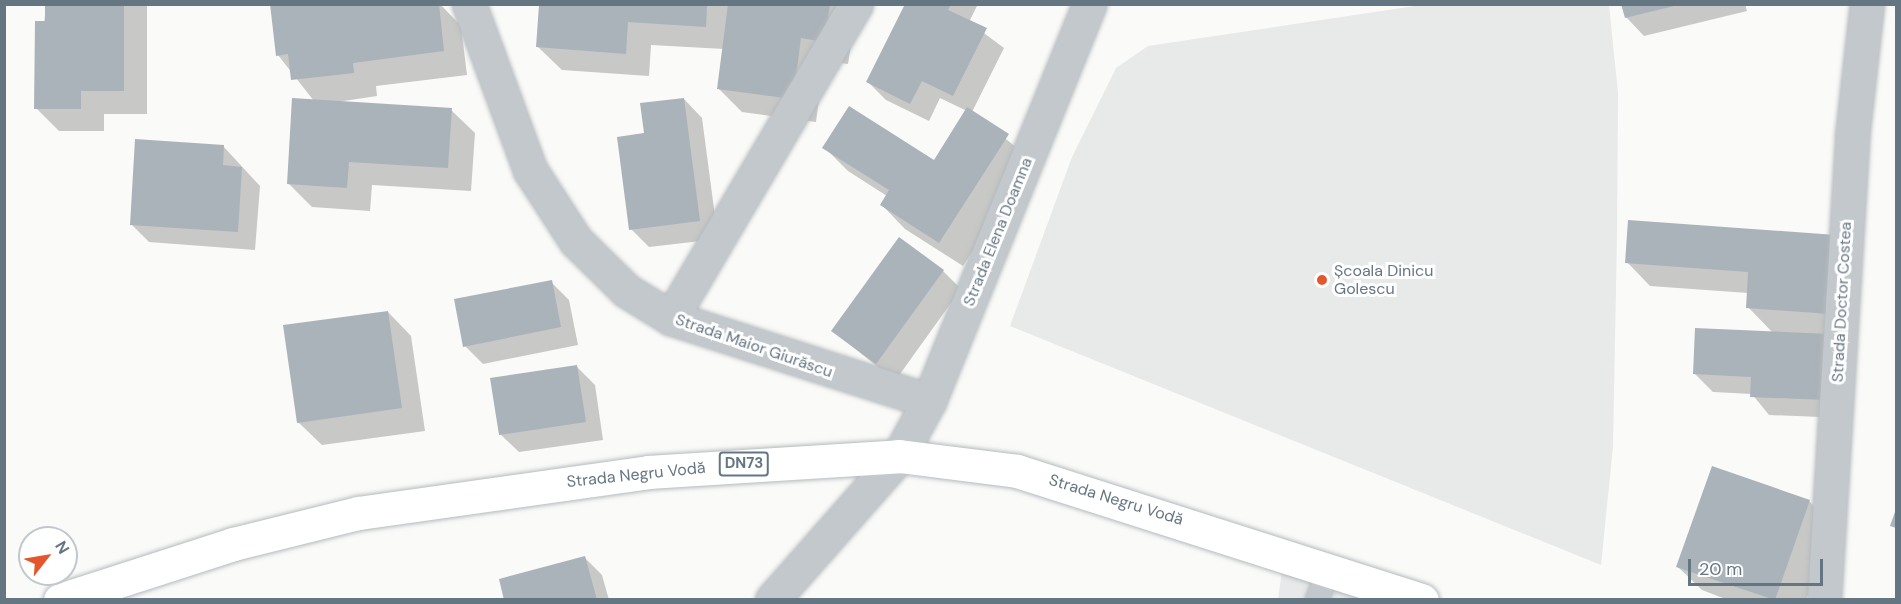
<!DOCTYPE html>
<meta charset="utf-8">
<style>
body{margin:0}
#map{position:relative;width:1901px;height:604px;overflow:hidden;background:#fafaf8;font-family:"DM Sans",sans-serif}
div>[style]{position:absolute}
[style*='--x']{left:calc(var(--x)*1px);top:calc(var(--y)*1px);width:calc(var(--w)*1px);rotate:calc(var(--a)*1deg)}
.built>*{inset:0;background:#e8e9e9}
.shadow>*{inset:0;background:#0003}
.building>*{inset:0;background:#aab3b9}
.roads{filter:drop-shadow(0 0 2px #b5babe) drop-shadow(0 0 2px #b5babe)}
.service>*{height:22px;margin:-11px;padding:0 11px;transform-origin:11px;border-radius:11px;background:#c3c8cc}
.minor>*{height:33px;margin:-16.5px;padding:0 16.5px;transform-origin:16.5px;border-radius:16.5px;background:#c3c8cc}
.tertiary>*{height:33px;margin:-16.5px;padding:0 16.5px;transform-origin:16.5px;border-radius:16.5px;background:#c3c8cc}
.primary>*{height:33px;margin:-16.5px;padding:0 16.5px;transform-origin:16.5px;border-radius:16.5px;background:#fff}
.dots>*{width:16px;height:16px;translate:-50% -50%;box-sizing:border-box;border:3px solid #fff;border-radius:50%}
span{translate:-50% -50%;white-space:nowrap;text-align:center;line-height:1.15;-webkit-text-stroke:6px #fff;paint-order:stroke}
.shield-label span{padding:2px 4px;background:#fff;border:2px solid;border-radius:4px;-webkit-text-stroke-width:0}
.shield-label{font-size:15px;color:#657683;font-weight:700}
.street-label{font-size:16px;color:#657683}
.poi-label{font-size:16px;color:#657683}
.left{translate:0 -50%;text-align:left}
.frame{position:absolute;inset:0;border:6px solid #657683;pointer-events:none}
.north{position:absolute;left:18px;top:526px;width:60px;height:60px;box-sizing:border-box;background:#fff;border:2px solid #c1c8cd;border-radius:50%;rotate:59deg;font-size:16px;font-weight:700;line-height:24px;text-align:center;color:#657683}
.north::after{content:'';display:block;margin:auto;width:21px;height:27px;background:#e4572e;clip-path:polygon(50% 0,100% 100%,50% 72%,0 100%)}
.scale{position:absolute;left:1688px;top:559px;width:135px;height:27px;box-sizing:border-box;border:3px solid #657683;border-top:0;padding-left:8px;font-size:18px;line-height:21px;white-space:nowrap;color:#657683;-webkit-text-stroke:4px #fff;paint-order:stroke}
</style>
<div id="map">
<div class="built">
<div style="clip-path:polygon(1428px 4px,1609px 5px,1618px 93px,1617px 235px,1613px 447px,1601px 565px,1010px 326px,1072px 157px,1116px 68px,1148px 46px)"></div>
<div style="clip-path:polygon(1282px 570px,1363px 599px,1278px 600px)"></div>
</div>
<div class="shadow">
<div style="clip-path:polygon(46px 4px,147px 4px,147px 114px,104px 114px,104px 131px,59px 131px,36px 108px)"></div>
<div style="clip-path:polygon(271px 4px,440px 4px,461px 26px,467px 75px,376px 86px,377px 96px,337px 102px,451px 110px,475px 133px,471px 191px,372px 185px,370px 211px,312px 207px,288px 183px,314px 101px,278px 55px)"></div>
<div style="clip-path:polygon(541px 4px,847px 4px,856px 13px,848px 64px,824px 61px,816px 122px,742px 112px,719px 89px,724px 49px,651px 45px,649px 76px,562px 70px,538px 47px)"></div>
<div style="clip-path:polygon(906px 4px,978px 4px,969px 22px,1004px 48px,972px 112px,1031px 159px,963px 266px,905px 229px,882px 205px,887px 196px,848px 171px,824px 147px,934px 162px,967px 111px,940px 98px,929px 121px,886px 100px,868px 82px)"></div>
<div style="clip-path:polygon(1622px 4px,1745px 4px,1747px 11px,1644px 36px,1626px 17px)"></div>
<div style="clip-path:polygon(684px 99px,702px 118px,718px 239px,649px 247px,631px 229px,646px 134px)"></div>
<div style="clip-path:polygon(223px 146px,260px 186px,255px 250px,149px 242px,131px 224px)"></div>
<div style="clip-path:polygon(1835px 237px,1845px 418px,1769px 415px,1752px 394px,1713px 392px,1695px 374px,1773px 333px,1748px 307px,1748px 293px,1650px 286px,1627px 262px)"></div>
<div style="clip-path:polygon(943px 271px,961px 289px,895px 381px,833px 331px)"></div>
<div style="clip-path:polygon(551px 282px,569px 300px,578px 345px,483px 364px,465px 346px)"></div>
<div style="clip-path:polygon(388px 312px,411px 336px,425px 431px,322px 445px,298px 422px)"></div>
<div style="clip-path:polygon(577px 367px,595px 385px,603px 440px,519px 452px,500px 434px)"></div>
<div style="clip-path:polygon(1809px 501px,1833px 525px,1806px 600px,1728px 600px,1702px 590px,1678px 567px)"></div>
<div style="clip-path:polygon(584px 557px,602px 575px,609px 600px,506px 600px)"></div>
</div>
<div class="building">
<div style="clip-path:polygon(45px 4px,124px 4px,124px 91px,81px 91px,81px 109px,34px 109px,35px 21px,45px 21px)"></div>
<div style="clip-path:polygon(270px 4px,439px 4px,444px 51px,353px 63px,354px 73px,291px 80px,288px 54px,276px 56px)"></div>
<div style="clip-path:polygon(728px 4px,830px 4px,825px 42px,801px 38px,793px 99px,717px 89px)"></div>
<div style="clip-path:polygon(905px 4px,951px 4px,948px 10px,987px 28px,953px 96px,922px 81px,910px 104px,866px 82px)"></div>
<div style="clip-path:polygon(1621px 4px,1678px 4px,1678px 5px,1625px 18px)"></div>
<div style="clip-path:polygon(539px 5px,707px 5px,706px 27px,628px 22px,626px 54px,536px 47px)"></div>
<div style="clip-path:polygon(292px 98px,452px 108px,448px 168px,349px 162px,347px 188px,287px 184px)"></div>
<div style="clip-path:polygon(684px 98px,700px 221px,629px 230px,617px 137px,644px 133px,640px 103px)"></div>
<div style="clip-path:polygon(849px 106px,934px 160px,967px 107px,1009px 134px,939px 243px,880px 205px,889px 190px,822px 148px)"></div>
<div style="clip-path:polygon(135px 139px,224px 145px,223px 165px,242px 167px,238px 232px,130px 225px)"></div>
<div style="clip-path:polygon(1628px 220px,1836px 235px,1830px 314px,1746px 308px,1748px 272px,1625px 263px)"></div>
<div style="clip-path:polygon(899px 237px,944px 270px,876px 364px,831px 331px)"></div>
<div style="clip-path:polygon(552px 280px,561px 327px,463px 347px,454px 299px)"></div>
<div style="clip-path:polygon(388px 311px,402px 408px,297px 423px,283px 325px)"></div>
<div style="clip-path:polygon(1695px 328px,1830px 334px,1827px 400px,1750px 397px,1751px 377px,1693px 374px)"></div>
<div style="clip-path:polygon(577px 365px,586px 422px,499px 435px,490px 378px)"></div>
<div style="clip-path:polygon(1712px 466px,1810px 500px,1775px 600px,1676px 567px)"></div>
<div style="clip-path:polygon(1896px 509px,1896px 528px,1890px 526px)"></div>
<div style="clip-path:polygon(585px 556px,597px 600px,504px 600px,499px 579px)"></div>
</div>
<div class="roads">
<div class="service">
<div style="--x:1317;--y:600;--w:35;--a:-68"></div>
</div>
<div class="minor">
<div style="--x:469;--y:4;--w:177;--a:69.8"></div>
<div style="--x:530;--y:170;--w:85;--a:57.1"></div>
<div style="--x:576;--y:241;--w:71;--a:44.4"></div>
<div style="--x:627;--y:291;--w:52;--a:31.5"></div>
<div style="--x:671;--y:318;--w:271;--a:17.8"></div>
<div style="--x:671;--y:318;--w:364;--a:-59.5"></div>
<div style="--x:772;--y:600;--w:192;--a:-48.6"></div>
<div style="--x:1824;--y:600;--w:464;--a:-86.5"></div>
<div style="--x:1852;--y:137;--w:134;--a:-83.6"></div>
</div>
<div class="tertiary">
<div style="--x:899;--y:456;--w:63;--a:-61.4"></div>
<div style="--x:929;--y:401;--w:428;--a:-68"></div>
</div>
<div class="primary">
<div style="--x:60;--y:600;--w:182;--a:-17.9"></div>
<div style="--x:233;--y:544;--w:129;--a:-13.9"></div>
<div style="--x:358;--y:513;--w:293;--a:-8"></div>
<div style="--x:648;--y:472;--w:252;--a:-3.6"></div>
<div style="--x:899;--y:456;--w:119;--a:7.2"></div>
<div style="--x:1017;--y:471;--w:425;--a:17.7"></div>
</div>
</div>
<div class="dots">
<div style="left:1322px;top:280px;background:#e4572e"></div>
</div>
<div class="shield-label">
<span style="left:744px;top:464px">DN73</span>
</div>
<div class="street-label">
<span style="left:998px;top:232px;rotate:-68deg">Strada Elena Doamna</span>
<span style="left:1842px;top:302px;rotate:-87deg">Strada Doctor Costea</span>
<span style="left:754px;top:346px;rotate:19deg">Strada Maior Giurăscu</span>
<span style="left:636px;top:475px;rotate:-6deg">Strada Negru Vodă</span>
<span style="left:1116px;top:500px;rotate:17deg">Strada Negru Vodă</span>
</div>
<div class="poi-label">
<span class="left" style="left:1334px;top:280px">Școala Dinicu<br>Golescu</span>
</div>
<div class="frame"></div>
<div class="north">N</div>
<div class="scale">20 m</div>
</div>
